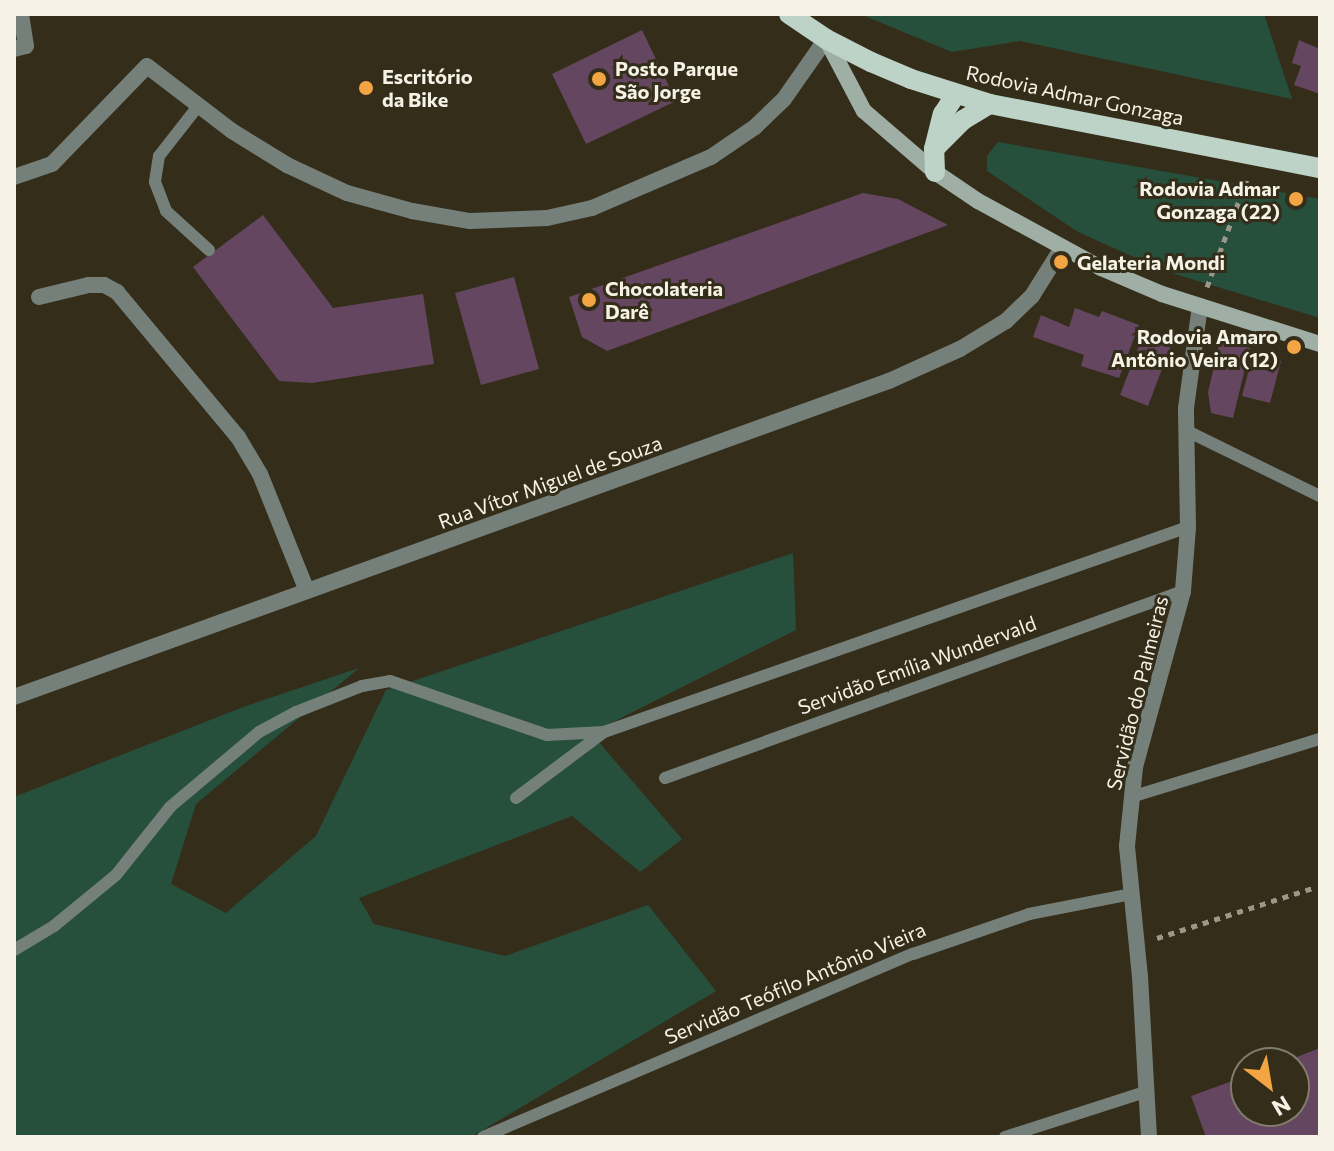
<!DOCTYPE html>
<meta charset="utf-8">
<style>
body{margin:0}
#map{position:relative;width:1334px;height:1151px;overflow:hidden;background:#332d1a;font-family:Commissioner,sans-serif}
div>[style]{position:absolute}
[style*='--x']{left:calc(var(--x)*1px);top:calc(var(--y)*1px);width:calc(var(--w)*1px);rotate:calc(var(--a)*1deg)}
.green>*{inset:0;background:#27503c}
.building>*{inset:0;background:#654660}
.path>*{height:5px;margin-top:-2.5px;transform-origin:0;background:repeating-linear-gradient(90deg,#9c9788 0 6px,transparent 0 12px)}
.lane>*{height:12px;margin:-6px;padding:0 6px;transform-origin:6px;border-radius:6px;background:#76807a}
.street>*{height:16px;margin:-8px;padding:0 8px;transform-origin:8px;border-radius:8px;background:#76807a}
.secondary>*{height:16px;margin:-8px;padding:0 8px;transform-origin:8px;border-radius:8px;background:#9fafa5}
.primary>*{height:20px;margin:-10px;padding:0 10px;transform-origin:10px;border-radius:10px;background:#bed3c7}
.dots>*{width:22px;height:22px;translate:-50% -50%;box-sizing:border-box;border:4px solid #332d1a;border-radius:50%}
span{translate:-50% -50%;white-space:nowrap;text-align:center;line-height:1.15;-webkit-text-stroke:6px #332d1a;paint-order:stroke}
.poi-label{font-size:20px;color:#f6f2e6;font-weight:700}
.left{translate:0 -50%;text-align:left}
.right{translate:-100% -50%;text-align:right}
.street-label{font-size:20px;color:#f6f2e6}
.frame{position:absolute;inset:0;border:16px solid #f6f2e6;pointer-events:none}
.north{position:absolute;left:1230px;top:1047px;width:80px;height:80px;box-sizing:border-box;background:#332d1a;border:2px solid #817c6c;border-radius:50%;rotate:149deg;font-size:22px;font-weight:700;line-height:32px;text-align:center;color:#f6f2e6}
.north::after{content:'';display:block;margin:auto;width:28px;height:36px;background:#f3a443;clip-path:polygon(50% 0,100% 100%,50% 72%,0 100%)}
</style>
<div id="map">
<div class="green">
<div style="clip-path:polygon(860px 14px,1264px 14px,1292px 99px,1020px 41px,952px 52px)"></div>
<div style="clip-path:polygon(998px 142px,1320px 199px,1320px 318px,1165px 271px,1078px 232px,987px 171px,987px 156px)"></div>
<div style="clip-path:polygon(793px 553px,796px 630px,591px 733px,682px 839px,640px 872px,572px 816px,359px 898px,374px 924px,505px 956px,648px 905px,716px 991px,471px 1137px,14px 1137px,14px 797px,246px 706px,359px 668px,196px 804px,171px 884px,226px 913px,316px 836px,386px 690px)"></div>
</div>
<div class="building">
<div style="clip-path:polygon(642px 30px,676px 101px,586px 144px,552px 74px)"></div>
<div style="clip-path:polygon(1299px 40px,1320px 49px,1320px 94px,1294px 85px,1301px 66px,1292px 63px)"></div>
<div style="clip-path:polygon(863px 193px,898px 199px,948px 225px,607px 351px,582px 337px,569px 297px)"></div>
<div style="clip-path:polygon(263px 215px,333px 308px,423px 294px,434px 364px,312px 383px,279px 381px,193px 267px)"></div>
<div style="clip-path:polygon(514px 277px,539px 369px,481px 385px,455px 293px)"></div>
<div style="clip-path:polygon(1075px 308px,1099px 317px,1102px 311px,1139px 325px,1119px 378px,1081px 366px,1084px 355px,1033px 337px,1041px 315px,1069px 327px)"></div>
<div style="clip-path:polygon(1145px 330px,1173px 340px,1148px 406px,1120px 395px)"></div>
<div style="clip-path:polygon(1220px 341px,1250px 348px,1233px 418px,1211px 413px,1208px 392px)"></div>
<div style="clip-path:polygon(1253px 354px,1281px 361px,1270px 403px,1242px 396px)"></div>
<div style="clip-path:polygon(1320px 1048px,1320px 1137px,1206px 1137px,1191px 1096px,1246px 1076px,1246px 1111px,1294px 1111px,1294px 1063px,1281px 1063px)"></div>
</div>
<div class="path">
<div style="--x:1207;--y:287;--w:118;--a:-69.7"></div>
<div style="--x:1157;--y:938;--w:164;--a:-17.8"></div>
</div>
<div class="lane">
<div style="--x:199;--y:105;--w:65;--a:128.1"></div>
<div style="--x:159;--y:156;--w:26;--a:99"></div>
<div style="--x:155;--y:182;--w:31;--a:69"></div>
<div style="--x:166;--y:211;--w:58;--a:42.2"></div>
<div style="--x:1185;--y:430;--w:150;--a:26.1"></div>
<div style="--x:665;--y:778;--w:551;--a:-19.85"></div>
<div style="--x:1131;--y:797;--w:198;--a:-17.1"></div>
<div style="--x:516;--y:798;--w:110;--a:-36.9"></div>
<div style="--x:14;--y:950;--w:47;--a:-31"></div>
<div style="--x:54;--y:926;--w:80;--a:-39.4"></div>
<div style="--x:116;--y:875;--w:87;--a:-51.5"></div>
<div style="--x:170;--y:807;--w:116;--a:-40.1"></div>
<div style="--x:259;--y:732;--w:42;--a:-28.4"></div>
<div style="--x:296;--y:712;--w:71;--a:-21.5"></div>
<div style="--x:362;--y:686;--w:28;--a:-10"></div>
<div style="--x:390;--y:681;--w:166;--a:19"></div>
<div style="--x:547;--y:735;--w:57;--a:-3"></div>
<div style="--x:604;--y:732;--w:619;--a:-19.34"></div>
<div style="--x:483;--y:1137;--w:467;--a:-23.1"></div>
<div style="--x:913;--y:954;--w:123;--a:-19"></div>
<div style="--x:1029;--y:914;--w:105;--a:-11"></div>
<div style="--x:1005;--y:1137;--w:147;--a:-17.8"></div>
</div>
<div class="street">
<div style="--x:14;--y:49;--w:12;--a:-14"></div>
<div style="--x:26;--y:46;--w:32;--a:-99"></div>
<div style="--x:14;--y:177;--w:40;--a:-18.9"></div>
<div style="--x:52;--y:164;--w:136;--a:-45.9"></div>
<div style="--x:147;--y:66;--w:107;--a:37.4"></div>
<div style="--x:232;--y:131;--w:65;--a:31.7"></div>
<div style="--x:287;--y:165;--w:66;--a:25"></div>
<div style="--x:347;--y:193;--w:67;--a:15.5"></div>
<div style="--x:412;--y:211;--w:59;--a:9.8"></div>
<div style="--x:470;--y:221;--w:77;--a:-2.2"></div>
<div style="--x:547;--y:218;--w:46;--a:-12.5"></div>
<div style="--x:592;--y:208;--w:129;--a:-23.2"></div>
<div style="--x:711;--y:157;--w:53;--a:-34.3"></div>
<div style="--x:755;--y:127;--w:40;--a:-44"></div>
<div style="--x:784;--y:99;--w:73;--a:-55"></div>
<div style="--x:39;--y:297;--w:51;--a:-13.5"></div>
<div style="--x:89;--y:285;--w:15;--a:0"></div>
<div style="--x:104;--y:285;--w:15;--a:28"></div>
<div style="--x:117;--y:292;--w:189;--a:50.2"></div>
<div style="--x:238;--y:437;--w:43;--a:59.3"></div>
<div style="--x:260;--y:474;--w:126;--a:68.1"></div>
<div style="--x:14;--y:697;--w:930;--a:-19.86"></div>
<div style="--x:889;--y:381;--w:78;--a:-24.3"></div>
<div style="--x:960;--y:349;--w:54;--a:-31.3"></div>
<div style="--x:1006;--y:321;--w:36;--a:-44"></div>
<div style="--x:1032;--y:296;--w:57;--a:-58"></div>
<div style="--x:1149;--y:1137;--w:160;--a:-93.2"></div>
<div style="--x:1140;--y:977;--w:132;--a:-95.7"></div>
<div style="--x:1127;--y:846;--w:79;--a:-84.2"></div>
<div style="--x:1135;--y:767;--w:182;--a:-74.7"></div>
<div style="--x:1183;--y:591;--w:64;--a:-85.5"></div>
<div style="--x:1188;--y:527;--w:119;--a:-91"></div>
<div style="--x:1186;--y:408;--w:103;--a:-82.2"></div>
</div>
<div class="secondary">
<div style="--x:826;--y:39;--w:81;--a:62.2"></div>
<div style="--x:864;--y:111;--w:94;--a:40.7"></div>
<div style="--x:935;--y:172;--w:52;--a:34"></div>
<div style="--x:978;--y:201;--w:140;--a:28.6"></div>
<div style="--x:1101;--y:268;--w:66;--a:23.1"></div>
<div style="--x:1162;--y:294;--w:166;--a:17.6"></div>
</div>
<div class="primary">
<div style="--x:789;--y:14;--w:45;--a:34"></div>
<div style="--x:826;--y:39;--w:51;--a:27.1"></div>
<div style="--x:871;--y:62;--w:43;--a:23"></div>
<div style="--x:911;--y:79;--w:83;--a:17.6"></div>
<div style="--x:990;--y:104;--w:336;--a:11"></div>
<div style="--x:934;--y:149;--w:41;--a:-45"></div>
<div style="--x:963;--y:120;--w:31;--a:-31"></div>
<div style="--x:935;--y:172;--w:23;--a:-92"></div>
<div style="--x:934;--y:149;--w:36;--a:-76"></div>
<div style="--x:943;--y:114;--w:24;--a:-57"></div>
</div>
<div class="dots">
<div style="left:599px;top:79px;background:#f3a443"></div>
<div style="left:366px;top:88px;background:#f3a443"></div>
<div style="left:1296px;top:199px;background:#f3a443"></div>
<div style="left:1061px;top:262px;background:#f3a443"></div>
<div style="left:589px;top:300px;background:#f3a443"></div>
<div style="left:1294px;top:347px;background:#f3a443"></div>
</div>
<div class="poi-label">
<span class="left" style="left:615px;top:80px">Posto Parque<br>São Jorge</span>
<span class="left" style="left:382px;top:88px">Escritório<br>da Bike</span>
<span class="right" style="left:1280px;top:200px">Rodovia Admar<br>Gonzaga (22)</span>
<span class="left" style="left:1077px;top:262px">Gelateria Mondi</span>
<span class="left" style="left:605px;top:300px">Chocolateria<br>Darê</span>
<span class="right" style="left:1278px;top:348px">Rodovia Amaro<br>Antônio Veira (12)</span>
</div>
<div class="street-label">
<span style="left:1075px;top:95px;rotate:12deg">Rodovia Admar Gonzaga</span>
<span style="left:550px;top:482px;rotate:-20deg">Rua Vítor Miguel de Souza</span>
<span style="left:917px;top:665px;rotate:-20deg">Servidão Emília Wundervald</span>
<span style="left:1137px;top:693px;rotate:-76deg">Servidão do Palmeiras</span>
<span style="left:795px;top:983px;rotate:-23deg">Servidão Teófilo Antônio Vieira</span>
</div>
<div class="frame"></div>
<div class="north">N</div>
</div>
